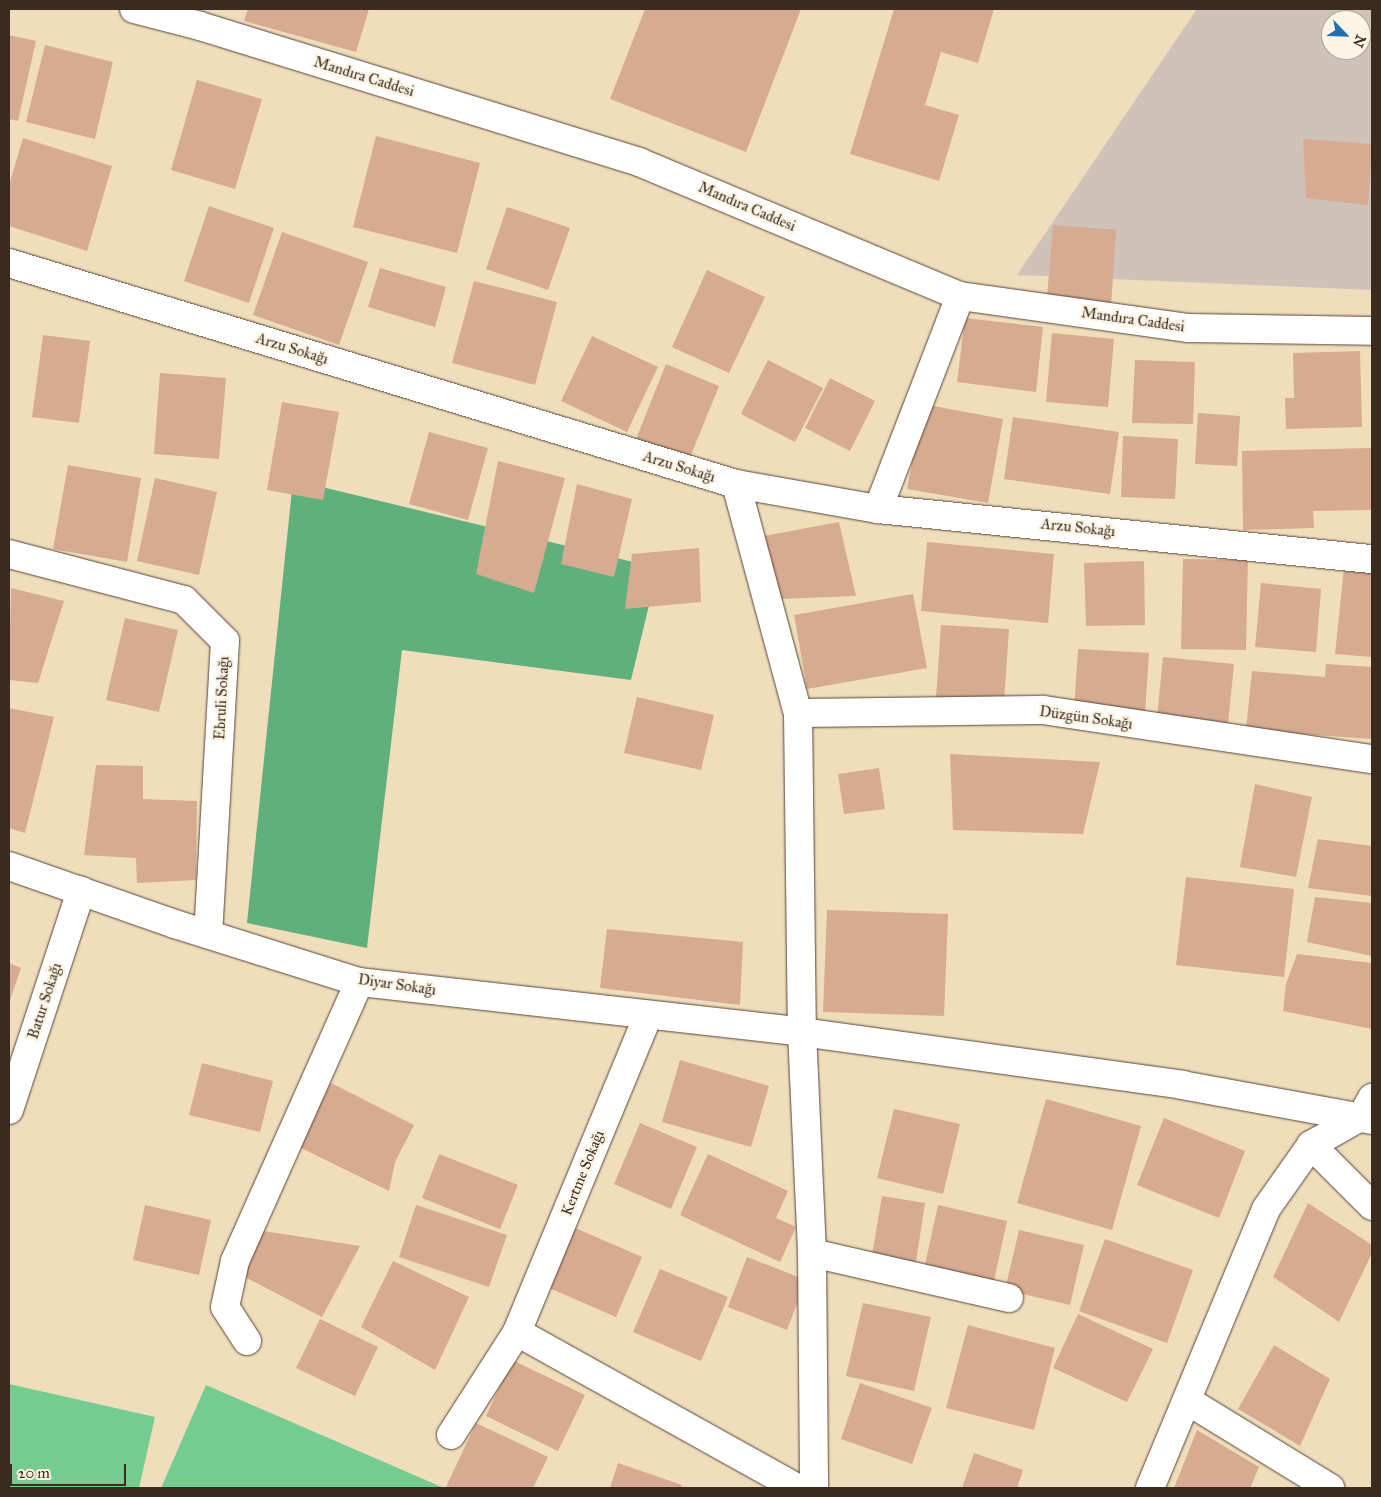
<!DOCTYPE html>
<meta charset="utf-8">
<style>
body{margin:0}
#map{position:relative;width:1381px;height:1497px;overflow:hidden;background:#f0ddbc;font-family:"IM FELL Great Primer",serif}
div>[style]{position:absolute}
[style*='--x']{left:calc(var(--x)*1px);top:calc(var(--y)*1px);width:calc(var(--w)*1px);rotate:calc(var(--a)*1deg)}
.industrial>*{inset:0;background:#cec2b9}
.green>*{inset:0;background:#75cc91}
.forest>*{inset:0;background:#60b07b}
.building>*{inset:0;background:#d6ab91}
.roads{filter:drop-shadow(0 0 1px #564536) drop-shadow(0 0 1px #564536)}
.street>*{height:28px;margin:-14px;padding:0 14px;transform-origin:14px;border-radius:14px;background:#fff}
.secondary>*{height:28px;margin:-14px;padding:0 14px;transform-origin:14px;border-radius:14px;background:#fff}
span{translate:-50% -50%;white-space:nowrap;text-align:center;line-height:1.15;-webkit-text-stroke:5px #fcf5e5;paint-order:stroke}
.street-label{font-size:15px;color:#3b2a1e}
.frame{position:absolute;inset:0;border:10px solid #3b2a1e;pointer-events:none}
.north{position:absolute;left:1321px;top:10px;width:50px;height:50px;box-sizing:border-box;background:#fcf5e5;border:1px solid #afa495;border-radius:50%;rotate:114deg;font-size:14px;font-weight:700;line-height:20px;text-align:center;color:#3b2a1e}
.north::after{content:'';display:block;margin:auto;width:18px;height:22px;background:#1f6fb2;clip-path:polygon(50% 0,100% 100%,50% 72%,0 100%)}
.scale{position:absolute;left:10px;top:1464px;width:116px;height:22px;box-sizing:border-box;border:2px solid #3b2a1e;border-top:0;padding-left:6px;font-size:15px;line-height:18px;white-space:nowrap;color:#3b2a1e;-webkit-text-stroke:4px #fcf5e5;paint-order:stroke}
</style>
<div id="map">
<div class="industrial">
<div style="clip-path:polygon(evenodd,1197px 9px,1372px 9px,1372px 290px,1017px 275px,1197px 9px,1331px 20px,1361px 20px,1361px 50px,1331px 50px,1331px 20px)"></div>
</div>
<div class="green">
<div style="clip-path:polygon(9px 1384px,155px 1417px,139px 1488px,9px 1488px)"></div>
<div style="clip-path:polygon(206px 1385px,444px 1488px,161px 1488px)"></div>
</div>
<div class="forest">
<div style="clip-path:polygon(293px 480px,658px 568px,631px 680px,402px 650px,367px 948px,247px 923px)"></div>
</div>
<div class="building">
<div style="clip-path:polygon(248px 9px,369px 9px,356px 52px,244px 21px)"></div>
<div style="clip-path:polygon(645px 9px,801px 9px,746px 152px,610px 99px)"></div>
<div style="clip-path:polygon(894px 9px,994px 9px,978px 63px,941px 52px,925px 105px,959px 115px,939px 181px,850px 154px)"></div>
<div style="clip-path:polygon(9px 35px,36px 41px,18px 121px,9px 119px)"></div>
<div style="clip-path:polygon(45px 45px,113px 62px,95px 139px,26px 122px)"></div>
<div style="clip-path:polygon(197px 80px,262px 99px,235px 189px,171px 170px)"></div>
<div style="clip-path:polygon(376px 136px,480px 163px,457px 253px,353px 227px)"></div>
<div style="clip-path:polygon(23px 138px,112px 166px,87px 251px,9px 226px,9px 185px)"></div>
<div style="clip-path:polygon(1303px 139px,1372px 144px,1368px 205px,1306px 198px)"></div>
<div style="clip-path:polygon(209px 206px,274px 228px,249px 303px,184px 281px)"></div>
<div style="clip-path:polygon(507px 207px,570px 228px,548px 290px,486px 269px)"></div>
<div style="clip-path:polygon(1053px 225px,1116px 230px,1111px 306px,1047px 297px)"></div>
<div style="clip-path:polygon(282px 232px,368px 262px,339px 345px,253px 315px)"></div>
<div style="clip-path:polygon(380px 268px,446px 287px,435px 327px,368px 307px)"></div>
<div style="clip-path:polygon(707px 270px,765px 297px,729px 373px,672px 347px)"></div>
<div style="clip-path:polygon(474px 281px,557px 302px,535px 385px,452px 363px)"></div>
<div style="clip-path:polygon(965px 318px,1043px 327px,1036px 392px,957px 382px)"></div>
<div style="clip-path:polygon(1052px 333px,1114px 339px,1108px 407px,1046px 402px)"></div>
<div style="clip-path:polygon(43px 335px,90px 341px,79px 423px,32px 417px)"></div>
<div style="clip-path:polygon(592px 336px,658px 367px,627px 432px,561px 401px)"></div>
<div style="clip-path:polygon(1360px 351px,1362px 427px,1286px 429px,1285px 398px,1294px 398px,1293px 353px)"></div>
<div style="clip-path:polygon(768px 360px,823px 388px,795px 442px,741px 414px)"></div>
<div style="clip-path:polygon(1135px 360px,1195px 362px,1193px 424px,1132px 423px)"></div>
<div style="clip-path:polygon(666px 364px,719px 386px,689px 460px,636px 439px)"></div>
<div style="clip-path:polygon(160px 373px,226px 378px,219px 459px,154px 454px)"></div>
<div style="clip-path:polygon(830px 378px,875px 401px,850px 451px,805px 428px)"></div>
<div style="clip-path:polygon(282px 402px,339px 412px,323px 500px,267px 490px)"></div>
<div style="clip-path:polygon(923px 404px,1003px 419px,988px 503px,907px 489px)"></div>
<div style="clip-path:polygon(1198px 413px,1240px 416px,1237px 466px,1195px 464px)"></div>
<div style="clip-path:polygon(1013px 417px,1119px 432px,1110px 494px,1004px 479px)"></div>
<div style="clip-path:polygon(429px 432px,488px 448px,468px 520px,409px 504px)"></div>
<div style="clip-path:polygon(1123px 436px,1178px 439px,1175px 499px,1121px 497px)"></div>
<div style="clip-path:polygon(1372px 448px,1372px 510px,1313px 511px,1314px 528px,1243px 530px,1242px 451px)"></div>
<div style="clip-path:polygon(498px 461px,565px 478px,534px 593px,476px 574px)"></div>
<div style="clip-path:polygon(68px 465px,141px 478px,127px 562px,53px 549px)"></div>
<div style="clip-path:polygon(155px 478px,217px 492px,199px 575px,137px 561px)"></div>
<div style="clip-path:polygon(577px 484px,632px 499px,614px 577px,561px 564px)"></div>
<div style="clip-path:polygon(839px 522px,856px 596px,779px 599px,764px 536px)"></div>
<div style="clip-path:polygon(927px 542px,1054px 554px,1048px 623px,921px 611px)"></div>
<div style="clip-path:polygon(699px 548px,701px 602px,625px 609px,632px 554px)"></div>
<div style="clip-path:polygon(1183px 559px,1248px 560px,1246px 650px,1181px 649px)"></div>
<div style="clip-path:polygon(1144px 561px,1145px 625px,1086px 626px,1084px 563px)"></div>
<div style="clip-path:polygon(1344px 568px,1372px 571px,1372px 657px,1335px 654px)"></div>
<div style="clip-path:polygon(1261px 583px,1321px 589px,1316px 652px,1255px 647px)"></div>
<div style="clip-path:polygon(11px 588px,64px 601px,38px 683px,9px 680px)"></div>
<div style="clip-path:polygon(913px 594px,927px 668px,807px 689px,794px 615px)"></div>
<div style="clip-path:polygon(125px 618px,178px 630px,159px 712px,106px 700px)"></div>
<div style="clip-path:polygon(941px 625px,1009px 629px,1004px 702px,936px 698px)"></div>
<div style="clip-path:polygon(1078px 649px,1149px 653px,1145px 714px,1074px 710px)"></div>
<div style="clip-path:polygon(1163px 657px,1234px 664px,1228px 725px,1157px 718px)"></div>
<div style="clip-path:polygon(1326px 664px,1372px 667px,1372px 739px,1246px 730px,1252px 671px,1325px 677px)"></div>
<div style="clip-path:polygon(637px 697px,714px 715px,701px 770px,624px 753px)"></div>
<div style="clip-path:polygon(9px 708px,54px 717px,25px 833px,9px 828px)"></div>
<div style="clip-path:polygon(950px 754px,1100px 762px,1083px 834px,953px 830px)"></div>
<div style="clip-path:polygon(96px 765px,143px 766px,143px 799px,197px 801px,196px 880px,137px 883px,136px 858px,84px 855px)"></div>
<div style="clip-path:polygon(879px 768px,885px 809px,844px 814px,838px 774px)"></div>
<div style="clip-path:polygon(1255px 784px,1312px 797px,1296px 877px,1240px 867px)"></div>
<div style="clip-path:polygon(1318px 839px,1372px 846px,1372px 896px,1308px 888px)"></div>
<div style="clip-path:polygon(1186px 877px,1294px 889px,1284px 977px,1176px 965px)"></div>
<div style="clip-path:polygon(1315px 897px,1372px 903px,1372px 956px,1307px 942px)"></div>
<div style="clip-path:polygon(827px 910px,948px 914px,944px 1016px,823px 1012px)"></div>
<div style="clip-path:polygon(607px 929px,743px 942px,740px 1005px,600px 988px)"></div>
<div style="clip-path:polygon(1297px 954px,1372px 963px,1372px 1029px,1283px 1011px,1286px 984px)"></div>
<div style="clip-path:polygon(9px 963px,21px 968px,9px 1003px)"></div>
<div style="clip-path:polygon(680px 1060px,769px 1086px,751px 1147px,662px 1122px)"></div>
<div style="clip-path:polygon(202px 1063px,273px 1081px,260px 1132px,189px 1115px)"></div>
<div style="clip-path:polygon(331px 1083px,414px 1125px,395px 1162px,389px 1191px,299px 1147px)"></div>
<div style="clip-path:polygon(1046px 1099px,1141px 1126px,1112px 1230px,1017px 1203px)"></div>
<div style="clip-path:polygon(894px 1109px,960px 1124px,943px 1194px,877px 1178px)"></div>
<div style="clip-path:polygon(1164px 1118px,1245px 1151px,1219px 1218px,1137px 1185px)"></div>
<div style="clip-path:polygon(640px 1123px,697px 1147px,671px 1209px,614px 1184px)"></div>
<div style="clip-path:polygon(439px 1154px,518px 1185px,500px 1229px,422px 1198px)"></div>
<div style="clip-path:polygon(708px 1154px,788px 1191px,776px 1218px,796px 1227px,780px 1262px,680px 1215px)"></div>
<div style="clip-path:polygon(882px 1196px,925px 1203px,915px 1268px,871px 1261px)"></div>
<div style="clip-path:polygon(1308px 1203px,1372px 1245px,1372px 1253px,1339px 1322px,1273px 1277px)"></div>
<div style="clip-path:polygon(145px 1205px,211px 1220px,199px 1275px,133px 1260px)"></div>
<div style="clip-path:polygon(416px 1205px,507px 1235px,489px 1287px,399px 1257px)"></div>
<div style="clip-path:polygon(938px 1205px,1007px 1221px,993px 1285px,924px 1269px)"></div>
<div style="clip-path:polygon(573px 1227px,642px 1257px,616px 1317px,547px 1287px)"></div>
<div style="clip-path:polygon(1019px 1230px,1084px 1245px,1070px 1305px,1005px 1290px)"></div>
<div style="clip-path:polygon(264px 1231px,360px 1246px,322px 1317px,241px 1275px)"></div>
<div style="clip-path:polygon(1105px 1239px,1193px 1270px,1167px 1343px,1079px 1311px)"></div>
<div style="clip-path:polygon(747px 1257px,806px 1280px,787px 1330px,728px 1307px)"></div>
<div style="clip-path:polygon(393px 1261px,469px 1297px,435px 1370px,361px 1327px)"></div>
<div style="clip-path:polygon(660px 1269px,728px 1297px,701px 1361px,633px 1332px)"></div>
<div style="clip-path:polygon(863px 1303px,931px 1317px,914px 1391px,846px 1376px)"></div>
<div style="clip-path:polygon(1078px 1314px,1153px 1349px,1127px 1402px,1053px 1368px)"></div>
<div style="clip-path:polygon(320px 1319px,378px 1347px,355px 1396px,296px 1368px)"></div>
<div style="clip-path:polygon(968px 1325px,1055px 1348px,1034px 1430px,946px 1408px)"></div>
<div style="clip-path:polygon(1274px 1345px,1330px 1379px,1300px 1446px,1238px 1409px)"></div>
<div style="clip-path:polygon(512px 1360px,585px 1395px,558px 1451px,486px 1416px)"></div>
<div style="clip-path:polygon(860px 1383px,932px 1408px,912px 1464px,841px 1439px)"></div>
<div style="clip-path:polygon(476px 1423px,548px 1457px,533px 1488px,446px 1487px)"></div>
<div style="clip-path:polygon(1197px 1430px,1259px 1467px,1250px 1488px,1174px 1488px)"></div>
<div style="clip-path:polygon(974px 1453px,1023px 1470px,1017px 1488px,962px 1488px)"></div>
<div style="clip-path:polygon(618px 1463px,682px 1485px,680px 1488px,610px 1488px)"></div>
</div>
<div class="roads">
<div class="street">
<div style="--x:134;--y:9;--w:68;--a:14.4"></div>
<div style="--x:200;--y:26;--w:460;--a:17.2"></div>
<div style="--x:639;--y:162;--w:348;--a:22.7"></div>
<div style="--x:960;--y:296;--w:231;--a:8"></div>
<div style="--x:1189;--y:328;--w:183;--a:0.9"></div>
<div style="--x:9;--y:263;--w:760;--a:16.91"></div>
<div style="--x:736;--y:484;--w:144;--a:10"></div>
<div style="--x:878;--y:509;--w:497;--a:5.8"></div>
<div style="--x:736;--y:484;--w:237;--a:74.9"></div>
<div style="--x:798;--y:713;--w:319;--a:89.3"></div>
<div style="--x:802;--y:1032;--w:221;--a:87.4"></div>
<div style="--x:812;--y:1253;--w:235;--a:89.5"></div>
<div style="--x:878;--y:509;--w:228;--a:-68.9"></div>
<div style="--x:9;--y:554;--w:181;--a:14.7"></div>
<div style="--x:184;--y:600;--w:58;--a:45"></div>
<div style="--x:225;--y:641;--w:293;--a:93.3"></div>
<div style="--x:798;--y:713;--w:245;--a:-0.7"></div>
<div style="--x:1043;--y:710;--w:333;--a:8.5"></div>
<div style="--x:9;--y:1110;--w:231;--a:-71.8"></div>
<div style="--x:1311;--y:1145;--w:86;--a:45"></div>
<div style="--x:812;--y:1253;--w:202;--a:12.9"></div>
<div style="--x:517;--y:1332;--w:321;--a:29.1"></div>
<div style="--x:247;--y:1341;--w:40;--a:-122.9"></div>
<div style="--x:225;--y:1307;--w:47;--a:-77.7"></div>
<div style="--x:235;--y:1261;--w:305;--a:-66"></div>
<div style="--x:1188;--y:1401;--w:167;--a:31.5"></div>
<div style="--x:451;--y:1435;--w:122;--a:-57.3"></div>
<div style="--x:517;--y:1332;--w:343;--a:-67.5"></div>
<div style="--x:1150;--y:1488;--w:302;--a:-67.4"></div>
<div style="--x:1266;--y:1209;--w:78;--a:-54.9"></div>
<div style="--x:1311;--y:1145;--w:59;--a:-29.6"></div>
<div style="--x:1362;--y:1116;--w:21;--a:-61"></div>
</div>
<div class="secondary">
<div style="--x:9;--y:866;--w:176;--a:19.3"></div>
<div style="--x:175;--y:924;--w:193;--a:17.5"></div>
<div style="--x:359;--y:982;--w:446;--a:6.4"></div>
<div style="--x:802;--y:1032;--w:384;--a:7.9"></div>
<div style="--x:1182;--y:1085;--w:193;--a:10.4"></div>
</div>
</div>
<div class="street-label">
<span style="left:364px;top:77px;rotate:17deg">Mandıra Caddesi</span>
<span style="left:747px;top:207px;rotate:23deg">Mandıra Caddesi</span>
<span style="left:1133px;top:320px;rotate:8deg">Mandıra Caddesi</span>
<span style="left:292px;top:349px;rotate:17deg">Arzu Sokağı</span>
<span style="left:679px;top:467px;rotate:17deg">Arzu Sokağı</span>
<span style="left:1078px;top:528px;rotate:6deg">Arzu Sokağı</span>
<span style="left:222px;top:698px;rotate:-87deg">Ebruli Sokağı</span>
<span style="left:1086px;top:718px;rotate:8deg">Düzgün Sokağı</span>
<span style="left:397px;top:985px;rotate:8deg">Diyar Sokağı</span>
<span style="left:45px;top:1001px;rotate:-72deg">Batur Sokağı</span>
<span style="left:583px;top:1173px;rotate:-68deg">Kertme Sokağı</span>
</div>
<div class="frame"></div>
<div class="north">N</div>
<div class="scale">20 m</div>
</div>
